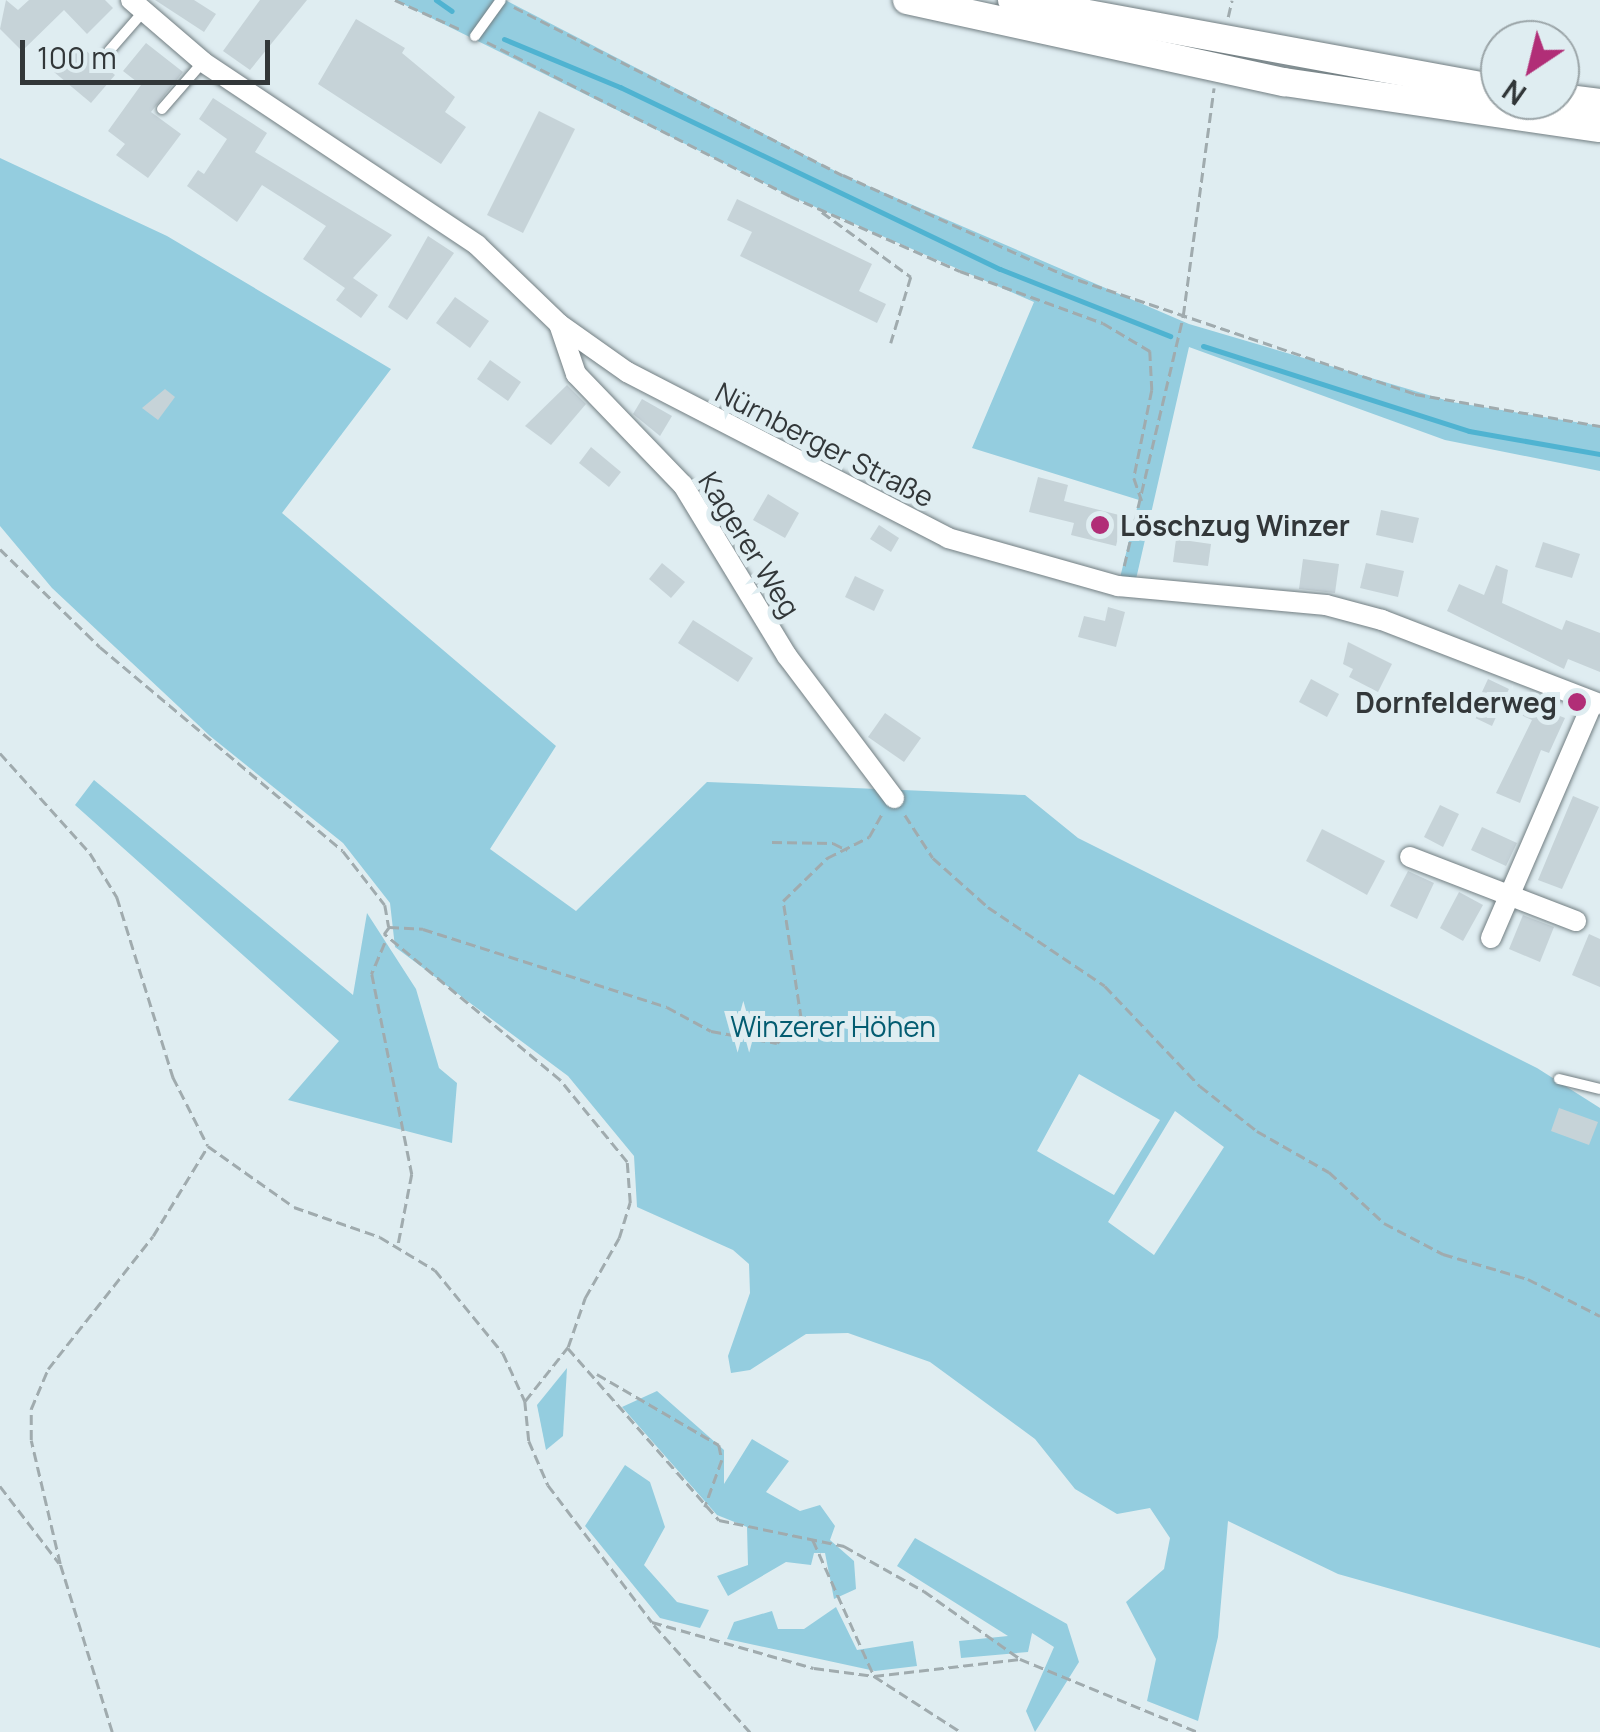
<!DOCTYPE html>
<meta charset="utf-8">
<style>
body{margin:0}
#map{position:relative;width:1600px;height:1732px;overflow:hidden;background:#dfedf1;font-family:Manrope,sans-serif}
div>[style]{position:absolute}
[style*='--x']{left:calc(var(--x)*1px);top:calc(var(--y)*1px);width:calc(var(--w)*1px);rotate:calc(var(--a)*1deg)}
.green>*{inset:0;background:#94cddf}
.stream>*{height:5px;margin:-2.5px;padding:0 2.5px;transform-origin:2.5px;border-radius:2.5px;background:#4fb3d1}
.building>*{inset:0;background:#c6d3d8}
.path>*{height:2.5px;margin-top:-1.25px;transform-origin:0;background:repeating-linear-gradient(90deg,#a0abae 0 10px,transparent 0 15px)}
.roads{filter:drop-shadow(0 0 2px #727e82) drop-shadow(0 0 2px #727e82)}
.lane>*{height:10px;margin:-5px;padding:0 5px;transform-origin:5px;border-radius:5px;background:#fff}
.street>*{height:20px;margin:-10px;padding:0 10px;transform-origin:10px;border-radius:10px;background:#fff}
.secondary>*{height:28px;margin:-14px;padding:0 14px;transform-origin:14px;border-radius:14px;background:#fff}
.dots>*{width:28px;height:28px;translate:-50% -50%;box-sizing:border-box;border:5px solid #dfedf1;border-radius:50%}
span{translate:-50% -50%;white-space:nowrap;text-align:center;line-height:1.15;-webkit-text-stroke:10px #dfedf1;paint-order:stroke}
.street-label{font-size:28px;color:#323739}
.poi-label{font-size:28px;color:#323739;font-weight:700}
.left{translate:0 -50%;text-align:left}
.right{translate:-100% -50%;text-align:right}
.park-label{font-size:28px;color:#035c71}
.north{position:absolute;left:1480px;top:20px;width:100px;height:100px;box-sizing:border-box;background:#dfedf1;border:2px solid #9aa4a7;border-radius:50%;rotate:215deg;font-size:28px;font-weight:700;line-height:40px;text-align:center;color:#323739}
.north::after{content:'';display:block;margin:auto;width:35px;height:45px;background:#b12e77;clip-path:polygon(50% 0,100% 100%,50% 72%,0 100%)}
.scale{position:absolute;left:20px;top:40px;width:250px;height:45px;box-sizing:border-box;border:5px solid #323739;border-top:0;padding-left:12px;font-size:30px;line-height:35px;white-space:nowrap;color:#323739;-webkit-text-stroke:8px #dfedf1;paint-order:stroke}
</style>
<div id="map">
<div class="green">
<div style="clip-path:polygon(395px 0,505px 0,843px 175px,1189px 324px,1452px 402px,1600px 426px,1600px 471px,1445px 440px,1189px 347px,1134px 588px,1118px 586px,1139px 500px,972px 448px,1034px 302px,790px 196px)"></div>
<div style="clip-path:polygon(evenodd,0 158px,167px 236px,391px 369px,282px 513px,556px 746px,490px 849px,576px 911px,707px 782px,1025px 795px,1078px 838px,1537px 1068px,1600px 1108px,1600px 1648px,1338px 1574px,1228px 1521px,1218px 1637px,1198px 1721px,1147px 1701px,1156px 1659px,1126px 1602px,1164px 1569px,1170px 1538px,1150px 1508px,1117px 1514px,1075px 1489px,1035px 1439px,930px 1362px,848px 1333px,806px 1334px,750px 1370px,731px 1373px,728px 1356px,750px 1293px,749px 1264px,733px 1250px,637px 1207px,634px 1156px,568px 1076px,395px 947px,390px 903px,343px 843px,210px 736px,52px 588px,0 526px,0 158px,1079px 1074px,1160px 1120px,1114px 1195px,1037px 1151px,1079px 1074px,0 158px,1175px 1111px,1224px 1147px,1154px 1255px,1108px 1222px,1175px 1111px)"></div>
<div style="clip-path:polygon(94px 780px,353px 995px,367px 913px,416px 989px,439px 1068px,457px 1083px,452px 1143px,288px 1100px,339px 1041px,75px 805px)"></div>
<div style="clip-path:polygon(567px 1368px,563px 1436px,546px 1450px,537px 1405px)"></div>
<div style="clip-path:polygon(657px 1391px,724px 1450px,724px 1484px,752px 1439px,789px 1461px,766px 1492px,800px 1511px,820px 1505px,835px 1526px,830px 1540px,854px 1561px,856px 1589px,834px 1599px,825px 1553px,814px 1553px,811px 1565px,786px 1562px,728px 1596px,717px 1576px,748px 1565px,747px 1527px,717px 1515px,622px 1407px)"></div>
<div style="clip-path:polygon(625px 1465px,650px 1482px,665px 1527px,644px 1565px,677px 1602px,709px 1610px,700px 1628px,660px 1618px,585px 1526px)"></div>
<div style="clip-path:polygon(915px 1538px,1067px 1624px,1079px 1662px,1035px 1732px,1026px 1711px,1054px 1647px,1032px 1633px,1028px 1652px,961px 1658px,959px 1641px,1008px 1636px,897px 1566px)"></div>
<div style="clip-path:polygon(836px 1607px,857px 1650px,913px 1641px,917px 1666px,875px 1671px,727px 1639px,734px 1622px,772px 1611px,778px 1629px,804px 1629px)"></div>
</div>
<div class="stream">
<div style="--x:436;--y:0;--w:19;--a:35"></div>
<div style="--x:504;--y:39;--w:126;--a:22.5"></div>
<div style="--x:620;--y:87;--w:421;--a:25.6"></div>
<div style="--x:1000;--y:269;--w:183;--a:21.5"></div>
<div style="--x:1203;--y:346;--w:279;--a:17.7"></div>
<div style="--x:1469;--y:431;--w:133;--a:10"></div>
</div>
<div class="building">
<div style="clip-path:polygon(6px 0,18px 10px,29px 0,105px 0,113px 8px,87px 34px,64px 10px,22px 51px,0 29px)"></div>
<div style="clip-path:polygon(155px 0,194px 0,216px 14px,204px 32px)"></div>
<div style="clip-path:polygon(260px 0,307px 0,250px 70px,223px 51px)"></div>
<div style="clip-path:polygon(356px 19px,405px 48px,402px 53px,455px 97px,445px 112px,466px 127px,441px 164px,318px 84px)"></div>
<div style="clip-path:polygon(146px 43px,183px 72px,151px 112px,181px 134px,148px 178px,116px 155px,125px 144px,108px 131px,141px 85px,123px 71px)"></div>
<div style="clip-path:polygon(78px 44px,115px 75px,91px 103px,54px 72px)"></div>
<div style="clip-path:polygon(213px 98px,267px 133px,255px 152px,392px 235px,353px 278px,378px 295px,361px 318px,336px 300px,345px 288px,303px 259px,326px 226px,262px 185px,237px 222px,187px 186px,198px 170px,204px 174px,227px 139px,199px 119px)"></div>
<div style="clip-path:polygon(539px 111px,575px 129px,523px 233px,487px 215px)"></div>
<div style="clip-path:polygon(737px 199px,872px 264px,859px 291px,886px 304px,877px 323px,740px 256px,752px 232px,727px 220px)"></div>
<div style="clip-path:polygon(428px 236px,454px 253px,407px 320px,388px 307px)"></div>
<div style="clip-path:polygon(455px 297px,489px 321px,470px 348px,436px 323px)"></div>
<div style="clip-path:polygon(490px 360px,521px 382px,508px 401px,477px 379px)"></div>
<div style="clip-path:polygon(567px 385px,586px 404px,551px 445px,525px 426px)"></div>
<div style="clip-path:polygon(165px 389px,175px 397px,158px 420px,142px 408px)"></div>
<div style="clip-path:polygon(642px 399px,672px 416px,660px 436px,633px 414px)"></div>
<div style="clip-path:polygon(591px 447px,621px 472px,609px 487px,579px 463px)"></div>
<div style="clip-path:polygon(1038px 477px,1068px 485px,1064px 501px,1123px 516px,1116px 546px,1071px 535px,1074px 523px,1029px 512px)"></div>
<div style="clip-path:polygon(768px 494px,799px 513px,785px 538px,753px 520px)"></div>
<div style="clip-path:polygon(1381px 510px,1419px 518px,1413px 543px,1376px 535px)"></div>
<div style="clip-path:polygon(879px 525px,899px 538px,891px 552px,870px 539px)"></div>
<div style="clip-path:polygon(1176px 539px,1211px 544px,1208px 566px,1173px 562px)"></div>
<div style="clip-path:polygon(1543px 542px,1580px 554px,1572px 578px,1535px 567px)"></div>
<div style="clip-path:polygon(1303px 559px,1339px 564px,1335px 593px,1299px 589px)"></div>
<div style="clip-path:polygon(662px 563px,685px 582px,671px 598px,649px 579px)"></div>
<div style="clip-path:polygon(1366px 563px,1404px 571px,1398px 597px,1360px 588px)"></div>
<div style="clip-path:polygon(1496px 565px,1508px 570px,1502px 603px,1562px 630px,1566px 620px,1600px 633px,1600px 672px,1568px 659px,1564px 669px,1447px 611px,1459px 584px,1484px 595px)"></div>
<div style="clip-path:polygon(855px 576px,884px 590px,874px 611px,845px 597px)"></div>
<div style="clip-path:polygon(773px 585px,790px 615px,781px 620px,763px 590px)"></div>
<div style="clip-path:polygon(1108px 607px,1125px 612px,1116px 647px,1078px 637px,1084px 616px,1105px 621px)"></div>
<div style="clip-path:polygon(693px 620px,753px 658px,738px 682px,678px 643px)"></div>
<div style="clip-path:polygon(1348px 642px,1392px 664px,1378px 692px,1349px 677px,1353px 669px,1343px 664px)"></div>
<div style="clip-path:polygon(1311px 679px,1339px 694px,1327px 717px,1299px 702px)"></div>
<div style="clip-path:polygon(1488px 679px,1509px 689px,1506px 695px,1565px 718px,1549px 753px,1541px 750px,1520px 803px,1496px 793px,1532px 720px,1501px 706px,1492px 726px,1471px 716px)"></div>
<div style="clip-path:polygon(885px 713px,921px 738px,904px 762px,868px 737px)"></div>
<div style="clip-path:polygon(1573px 796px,1599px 807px,1562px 889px,1538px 880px)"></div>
<div style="clip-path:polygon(1440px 805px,1459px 814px,1443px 847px,1424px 837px)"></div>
<div style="clip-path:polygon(1482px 827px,1517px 843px,1506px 866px,1471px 850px)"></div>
<div style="clip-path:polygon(1322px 829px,1385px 861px,1367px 895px,1306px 861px)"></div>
<div style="clip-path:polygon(1408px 871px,1434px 883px,1417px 919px,1390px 906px)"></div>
<div style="clip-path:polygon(1459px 892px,1483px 905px,1463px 941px,1440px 928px)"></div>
<div style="clip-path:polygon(1523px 915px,1554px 927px,1540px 962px,1509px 949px)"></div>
<div style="clip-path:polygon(1589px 934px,1600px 939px,1600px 987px,1572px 975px)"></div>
<div style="clip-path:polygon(1559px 1108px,1598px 1122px,1589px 1145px,1551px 1131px)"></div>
</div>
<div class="path">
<div style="--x:395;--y:0;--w:73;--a:24.1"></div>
<div style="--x:514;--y:7;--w:369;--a:27.1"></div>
<div style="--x:843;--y:175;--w:243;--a:24.3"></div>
<div style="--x:1064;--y:275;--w:371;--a:18.7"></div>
<div style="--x:1415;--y:394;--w:188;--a:9.8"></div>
<div style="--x:1228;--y:17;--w:17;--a:-77"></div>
<div style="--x:487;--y:42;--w:340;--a:26.9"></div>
<div style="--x:790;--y:196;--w:186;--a:23.8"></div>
<div style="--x:960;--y:271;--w:152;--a:20"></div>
<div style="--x:1103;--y:323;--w:55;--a:30.8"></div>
<div style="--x:1150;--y:351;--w:39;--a:87"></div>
<div style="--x:1152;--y:390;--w:90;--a:101.6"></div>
<div style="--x:1134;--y:478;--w:24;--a:71"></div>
<div style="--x:822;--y:212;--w:110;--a:36.1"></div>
<div style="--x:911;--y:277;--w:69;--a:106.9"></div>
<div style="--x:0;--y:549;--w:140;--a:44.4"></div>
<div style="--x:100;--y:647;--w:317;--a:40"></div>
<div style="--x:343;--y:851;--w:68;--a:52.1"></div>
<div style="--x:385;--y:905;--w:22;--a:80"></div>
<div style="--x:1124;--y:566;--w:257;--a:-76.7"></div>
<div style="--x:1183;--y:316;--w:230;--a:-82.3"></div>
<div style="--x:0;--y:753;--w:135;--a:48"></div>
<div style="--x:90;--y:853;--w:52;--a:58.5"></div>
<div style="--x:117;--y:897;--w:189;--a:72.7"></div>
<div style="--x:173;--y:1077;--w:77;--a:63.1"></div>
<div style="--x:208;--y:1146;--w:105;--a:35.3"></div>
<div style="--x:294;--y:1207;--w:91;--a:19.2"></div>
<div style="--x:380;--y:1237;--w:64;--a:31"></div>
<div style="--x:435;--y:1270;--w:107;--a:50.7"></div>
<div style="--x:503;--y:1353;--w:53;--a:65.4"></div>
<div style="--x:525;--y:1401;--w:40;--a:84.3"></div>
<div style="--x:529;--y:1441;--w:48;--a:66.6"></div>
<div style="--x:548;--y:1485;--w:172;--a:52.8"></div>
<div style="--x:652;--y:1622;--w:168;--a:15.9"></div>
<div style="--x:814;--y:1668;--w:61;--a:7.6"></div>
<div style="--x:874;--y:1676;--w:147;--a:-6.6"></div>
<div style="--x:1020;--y:1659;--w:192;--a:22.3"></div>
<div style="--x:905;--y:815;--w:51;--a:56.9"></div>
<div style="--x:933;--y:858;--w:74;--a:41.7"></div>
<div style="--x:988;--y:907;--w:141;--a:34"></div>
<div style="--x:1105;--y:986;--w:138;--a:46.5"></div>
<div style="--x:1200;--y:1086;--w:73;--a:38.3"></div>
<div style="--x:1257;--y:1131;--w:83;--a:29.7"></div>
<div style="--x:1329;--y:1172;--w:75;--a:42.8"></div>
<div style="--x:1384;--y:1223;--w:67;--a:27.7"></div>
<div style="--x:1443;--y:1254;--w:89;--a:16.4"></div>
<div style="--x:1528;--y:1279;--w:81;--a:27.2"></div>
<div style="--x:772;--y:842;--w:61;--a:0.9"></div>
<div style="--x:833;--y:843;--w:16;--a:27"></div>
<div style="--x:385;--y:943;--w:34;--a:113"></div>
<div style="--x:372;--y:974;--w:204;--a:78.7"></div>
<div style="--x:412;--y:1174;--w:73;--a:101"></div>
<div style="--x:568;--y:1348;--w:229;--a:48.7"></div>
<div style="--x:719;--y:1520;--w:128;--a:11.7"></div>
<div style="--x:844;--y:1546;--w:92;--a:29.4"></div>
<div style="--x:924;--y:1591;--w:116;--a:35.2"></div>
<div style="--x:597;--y:1374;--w:141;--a:30.2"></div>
<div style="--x:719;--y:1445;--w:15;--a:79"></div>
<div style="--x:722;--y:1460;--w:50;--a:109.9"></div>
<div style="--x:525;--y:1401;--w:69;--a:-51.5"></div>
<div style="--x:568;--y:1347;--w:52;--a:-70.9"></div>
<div style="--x:585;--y:1298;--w:69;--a:-60.5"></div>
<div style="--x:619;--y:1238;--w:37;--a:-73"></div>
<div style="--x:630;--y:1203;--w:41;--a:-94.2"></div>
<div style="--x:627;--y:1162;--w:106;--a:-129.3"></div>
<div style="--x:560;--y:1080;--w:229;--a:-140.3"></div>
<div style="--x:384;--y:934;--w:9;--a:-54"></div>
<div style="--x:389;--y:927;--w:34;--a:3"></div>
<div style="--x:423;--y:929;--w:256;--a:17.7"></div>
<div style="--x:667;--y:1007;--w:50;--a:28.6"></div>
<div style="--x:711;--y:1031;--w:67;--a:10.3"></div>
<div style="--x:777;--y:1043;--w:34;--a:-45"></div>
<div style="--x:801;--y:1019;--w:119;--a:-98.7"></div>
<div style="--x:783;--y:901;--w:62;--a:-44.3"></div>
<div style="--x:827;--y:858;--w:47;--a:-26.6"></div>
<div style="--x:869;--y:837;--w:29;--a:-61"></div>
<div style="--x:0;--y:1486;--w:97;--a:52.5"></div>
<div style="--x:813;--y:1540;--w:149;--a:65.8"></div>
<div style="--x:874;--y:1676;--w:103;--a:32.8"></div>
<div style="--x:654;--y:1625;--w:144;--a:48.1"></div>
<div style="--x:112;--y:1732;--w:176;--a:-107.2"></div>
<div style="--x:60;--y:1564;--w:127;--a:-103.2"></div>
<div style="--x:31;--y:1440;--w:31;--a:-90"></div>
<div style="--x:31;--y:1409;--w:43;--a:-67"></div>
<div style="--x:48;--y:1369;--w:169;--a:-51.7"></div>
<div style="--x:153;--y:1236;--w:105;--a:-58.6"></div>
</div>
<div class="roads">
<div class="lane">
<div style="--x:475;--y:36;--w:44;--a:-54.2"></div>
<div style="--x:109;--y:51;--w:52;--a:-48.9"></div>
<div style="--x:162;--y:109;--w:61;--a:-49"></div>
<div style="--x:1559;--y:1079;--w:42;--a:13.7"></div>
</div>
<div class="street">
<div style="--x:131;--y:0;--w:95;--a:40.7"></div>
<div style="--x:203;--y:62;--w:329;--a:33.7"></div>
<div style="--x:477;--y:245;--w:114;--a:43.9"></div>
<div style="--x:559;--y:324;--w:83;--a:35.2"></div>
<div style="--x:627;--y:372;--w:361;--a:27.3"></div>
<div style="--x:948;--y:538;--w:177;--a:15.8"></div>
<div style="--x:1118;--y:586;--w:209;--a:5.2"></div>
<div style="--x:1326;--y:605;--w:58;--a:15"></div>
<div style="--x:1382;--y:620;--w:234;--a:21.1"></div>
<div style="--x:559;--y:324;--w:53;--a:71.2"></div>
<div style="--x:576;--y:374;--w:154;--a:46.1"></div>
<div style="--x:683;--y:485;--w:200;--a:58.7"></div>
<div style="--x:787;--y:656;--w:178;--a:53"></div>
<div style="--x:1410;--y:857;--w:178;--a:21.1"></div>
<div style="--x:1491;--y:938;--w:257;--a:-66.6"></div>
</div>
<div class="secondary">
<div style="--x:907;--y:0;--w:386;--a:12.3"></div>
<div style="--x:1284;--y:82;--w:319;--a:8.3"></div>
<div style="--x:1012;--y:0;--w:496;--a:10.4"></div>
<div style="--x:1560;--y:98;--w:40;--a:7.1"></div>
</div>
</div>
<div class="dots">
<div style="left:1100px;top:525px;background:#b12e77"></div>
<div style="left:1577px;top:702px;background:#b12e77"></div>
</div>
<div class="street-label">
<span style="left:825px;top:444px;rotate:27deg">Nürnberger Straße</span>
<span style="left:750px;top:544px;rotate:58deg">Kagerer Weg</span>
</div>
<div class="poi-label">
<span class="left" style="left:1120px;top:525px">Löschzug Winzer</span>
<span class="right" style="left:1557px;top:702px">Dornfelderweg</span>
</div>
<div class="park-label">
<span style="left:833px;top:1026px">Winzerer Höhen</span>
</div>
<div class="north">N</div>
<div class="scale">100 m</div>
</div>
